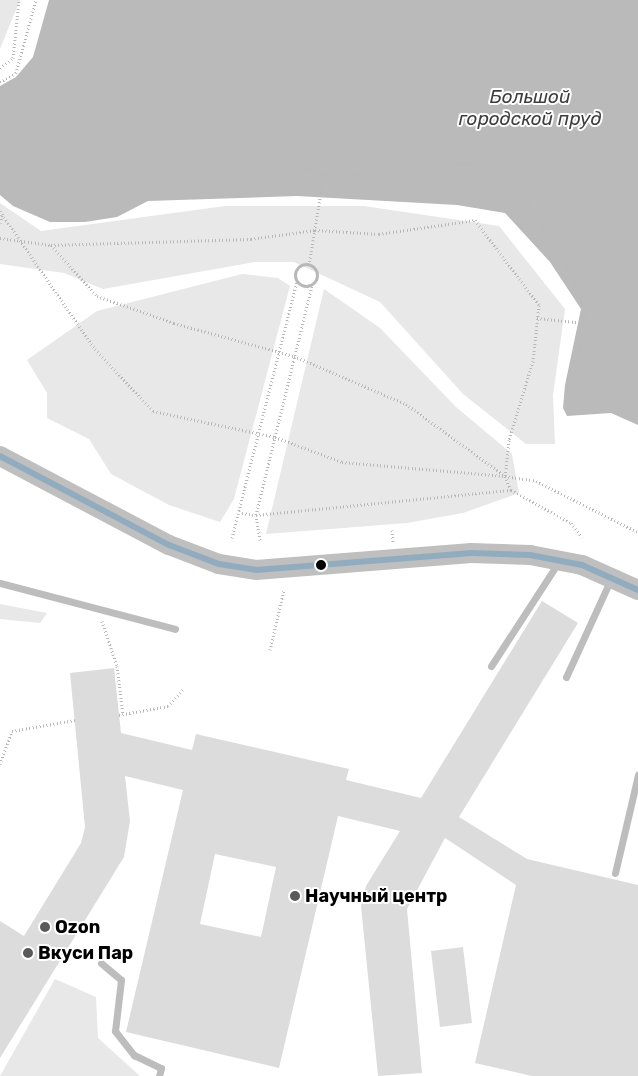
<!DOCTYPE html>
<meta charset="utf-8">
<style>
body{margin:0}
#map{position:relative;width:638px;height:1076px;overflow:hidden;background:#fff;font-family:Rubik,sans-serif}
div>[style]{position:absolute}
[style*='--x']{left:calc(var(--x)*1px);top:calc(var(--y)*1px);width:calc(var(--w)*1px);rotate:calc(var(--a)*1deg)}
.green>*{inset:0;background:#e8e8e8}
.water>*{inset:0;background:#bababa}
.building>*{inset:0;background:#dcdcdc}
.path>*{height:3px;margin-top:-1.5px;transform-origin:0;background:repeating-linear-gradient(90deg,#b8b8b8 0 1px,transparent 0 3.5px)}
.path>.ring{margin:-1.5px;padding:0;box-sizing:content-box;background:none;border:3px solid #b8b8b8;border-radius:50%}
.lane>*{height:7px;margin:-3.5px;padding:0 3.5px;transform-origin:3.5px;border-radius:3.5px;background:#bdbdbd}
.secondary>*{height:20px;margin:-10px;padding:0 10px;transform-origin:10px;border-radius:10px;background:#bfbfbf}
.bus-1>*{height:6px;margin:-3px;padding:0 3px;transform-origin:3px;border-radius:3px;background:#92acbf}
.dots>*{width:14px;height:14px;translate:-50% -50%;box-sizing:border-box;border:2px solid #fff;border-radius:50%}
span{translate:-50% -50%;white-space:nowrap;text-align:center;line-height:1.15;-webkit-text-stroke:4px #fff;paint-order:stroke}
.poi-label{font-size:18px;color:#000;font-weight:700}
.left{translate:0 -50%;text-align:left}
.water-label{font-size:19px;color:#3e3e3e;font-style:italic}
</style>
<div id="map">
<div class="green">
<div style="clip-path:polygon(0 0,20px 0,0 49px)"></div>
<div style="clip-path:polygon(0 203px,41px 231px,225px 206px,364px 206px,499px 226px,565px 309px,553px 395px,555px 444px,526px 444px,463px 394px,380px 302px,294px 262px,255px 262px,103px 289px,64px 273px,0 264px)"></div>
<div style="clip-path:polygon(242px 274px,278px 278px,290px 286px,234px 499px,220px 522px,169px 505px,111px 474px,89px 439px,47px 418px,47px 393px,27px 360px,97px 311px)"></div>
<div style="clip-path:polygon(324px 289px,380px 328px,456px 407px,512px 454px,519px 493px,463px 513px,407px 523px,266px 534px)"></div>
<div style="clip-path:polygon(0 604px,47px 613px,40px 623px,0 619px)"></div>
<div style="clip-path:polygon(55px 979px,96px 997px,98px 1038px,140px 1076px,0 1076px)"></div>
</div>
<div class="water">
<div style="clip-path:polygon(49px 0,638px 0,638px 425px,611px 413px,567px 416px,563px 408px,565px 385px,581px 309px,550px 262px,505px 213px,457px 205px,297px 196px,148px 201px,117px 217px,85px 222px,50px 222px,13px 206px,0 195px,0 86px,16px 77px,33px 57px)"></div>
</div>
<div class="building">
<div style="clip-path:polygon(evenodd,542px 601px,578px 623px,459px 817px,527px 859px,638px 885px,638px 1076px,532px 1076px,475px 1063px,516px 885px,445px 838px,407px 909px,422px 1073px,378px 1076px,361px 906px,366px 886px,400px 831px,338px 816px,279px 1068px,126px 1032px,183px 790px,125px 776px,130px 821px,124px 857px,0 1058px,0 921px,24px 936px,81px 843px,85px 827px,70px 673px,114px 668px,121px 733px,192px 750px,196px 734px,349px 769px,346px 780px,421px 798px,542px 601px,215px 854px,276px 867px,261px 937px,200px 924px,215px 854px)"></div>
<div style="clip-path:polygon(463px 947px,472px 1023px,440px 1027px,431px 951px)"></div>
</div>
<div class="path">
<div style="--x:0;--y:68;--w:16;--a:-38"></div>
<div style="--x:13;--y:58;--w:58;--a:-84.1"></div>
<div style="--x:0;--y:82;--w:18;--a:-29"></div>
<div style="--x:16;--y:73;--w:76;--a:-74.7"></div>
<div style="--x:297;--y:167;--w:28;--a:13"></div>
<div style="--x:324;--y:173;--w:55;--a:3.1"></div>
<div style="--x:379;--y:176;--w:65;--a:-12.5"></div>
<div style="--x:442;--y:162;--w:29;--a:4"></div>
<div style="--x:471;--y:164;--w:39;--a:23"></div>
<div style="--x:507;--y:179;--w:25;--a:47"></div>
<div style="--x:524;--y:197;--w:99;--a:59"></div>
<div style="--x:575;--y:282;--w:33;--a:72"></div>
<div style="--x:585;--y:313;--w:39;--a:99"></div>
<div style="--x:0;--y:211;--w:168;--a:55.5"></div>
<div style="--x:95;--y:349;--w:85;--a:46.9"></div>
<div style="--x:153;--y:411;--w:125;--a:12"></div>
<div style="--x:275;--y:437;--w:72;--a:20.5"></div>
<div style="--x:342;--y:462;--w:164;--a:4.9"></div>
<div style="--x:0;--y:223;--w:8;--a:-76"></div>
<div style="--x:0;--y:238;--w:51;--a:7.8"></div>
<div style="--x:51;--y:245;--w:69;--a:48"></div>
<div style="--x:97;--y:296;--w:82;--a:19.3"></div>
<div style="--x:174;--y:323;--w:124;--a:15.4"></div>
<div style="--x:294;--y:356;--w:122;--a:23.2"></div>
<div style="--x:406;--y:404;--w:122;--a:36"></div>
<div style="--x:505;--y:476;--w:31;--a:9"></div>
<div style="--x:536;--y:481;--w:114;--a:26.6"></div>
<div style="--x:51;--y:245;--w:200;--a:-1.7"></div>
<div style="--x:251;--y:239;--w:65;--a:-8"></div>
<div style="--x:315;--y:230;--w:64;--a:3.6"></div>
<div style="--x:379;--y:234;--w:97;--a:-8.3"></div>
<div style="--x:475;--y:220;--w:106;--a:53"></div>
<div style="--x:539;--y:305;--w:56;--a:96.1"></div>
<div style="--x:533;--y:361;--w:83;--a:106.9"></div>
<div style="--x:509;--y:440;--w:36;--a:96"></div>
<div style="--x:505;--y:476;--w:15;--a:67"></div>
<div class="ring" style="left:295px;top:264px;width:19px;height:19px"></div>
<div style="--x:309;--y:265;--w:93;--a:-80.7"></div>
<div style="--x:537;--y:318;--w:48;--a:5.9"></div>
<div style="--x:242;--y:513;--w:14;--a:8"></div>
<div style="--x:256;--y:515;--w:256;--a:-5.6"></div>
<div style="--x:511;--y:490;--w:68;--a:28.8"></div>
<div style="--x:571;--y:523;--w:18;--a:52"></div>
<div style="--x:392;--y:530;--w:12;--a:85"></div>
<div style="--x:232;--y:538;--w:264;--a:-75.8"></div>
<div style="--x:260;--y:540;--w:25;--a:-99"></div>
<div style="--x:256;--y:515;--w:237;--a:-76.3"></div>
<div style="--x:102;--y:621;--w:47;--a:71.6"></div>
<div style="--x:117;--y:666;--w:48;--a:82.9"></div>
<div style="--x:270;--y:650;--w:62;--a:-76.9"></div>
<div style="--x:119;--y:715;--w:50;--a:-10.4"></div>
<div style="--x:168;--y:706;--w:24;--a:-48"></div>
<div style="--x:0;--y:764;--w:35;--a:-70"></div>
<div style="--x:12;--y:731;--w:64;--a:-9.9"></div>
</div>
<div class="lane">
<div style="--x:0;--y:583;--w:181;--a:14.7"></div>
<div style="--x:491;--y:666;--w:123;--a:-57"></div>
<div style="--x:566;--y:677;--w:106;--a:-65.4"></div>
<div style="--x:615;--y:873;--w:101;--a:-76.8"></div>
<div style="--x:101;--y:963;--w:26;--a:40"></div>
<div style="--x:121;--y:980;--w:51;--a:96.7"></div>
<div style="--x:115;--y:1031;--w:31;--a:52"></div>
<div style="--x:134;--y:1055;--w:30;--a:26"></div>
<div style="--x:161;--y:1068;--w:8;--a:104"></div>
</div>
<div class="secondary">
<div style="--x:0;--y:456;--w:191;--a:27.8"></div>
<div style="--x:169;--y:545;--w:53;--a:20.8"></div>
<div style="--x:219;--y:564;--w:37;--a:9"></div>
<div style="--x:256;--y:570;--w:216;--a:-4.5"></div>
<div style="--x:471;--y:553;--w:59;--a:1.9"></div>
<div style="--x:530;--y:555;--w:53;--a:10.9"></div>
<div style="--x:582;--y:565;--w:61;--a:24.1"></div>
</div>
<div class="bus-1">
<div style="--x:0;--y:456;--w:191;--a:27.8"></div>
<div style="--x:169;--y:545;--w:53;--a:20.8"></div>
<div style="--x:219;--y:564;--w:37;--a:9"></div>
<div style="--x:256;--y:570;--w:216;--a:-4.5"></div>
<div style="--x:471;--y:553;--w:59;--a:1.9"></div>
<div style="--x:530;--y:555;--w:53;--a:10.9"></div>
<div style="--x:582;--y:565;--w:61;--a:24.1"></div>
</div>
<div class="dots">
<div style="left:321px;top:565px;background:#000"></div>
<div style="left:295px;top:896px;background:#595959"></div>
<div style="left:45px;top:927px;background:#595959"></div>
<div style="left:28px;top:953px;background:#595959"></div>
</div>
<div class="poi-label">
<span class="left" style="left:305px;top:896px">Научный центр</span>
<span class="left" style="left:55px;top:927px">Ozon</span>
<span class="left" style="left:38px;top:953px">Вкуси Пар</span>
</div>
<div class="water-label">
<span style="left:530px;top:108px">Большой<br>городской пруд</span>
</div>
</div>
